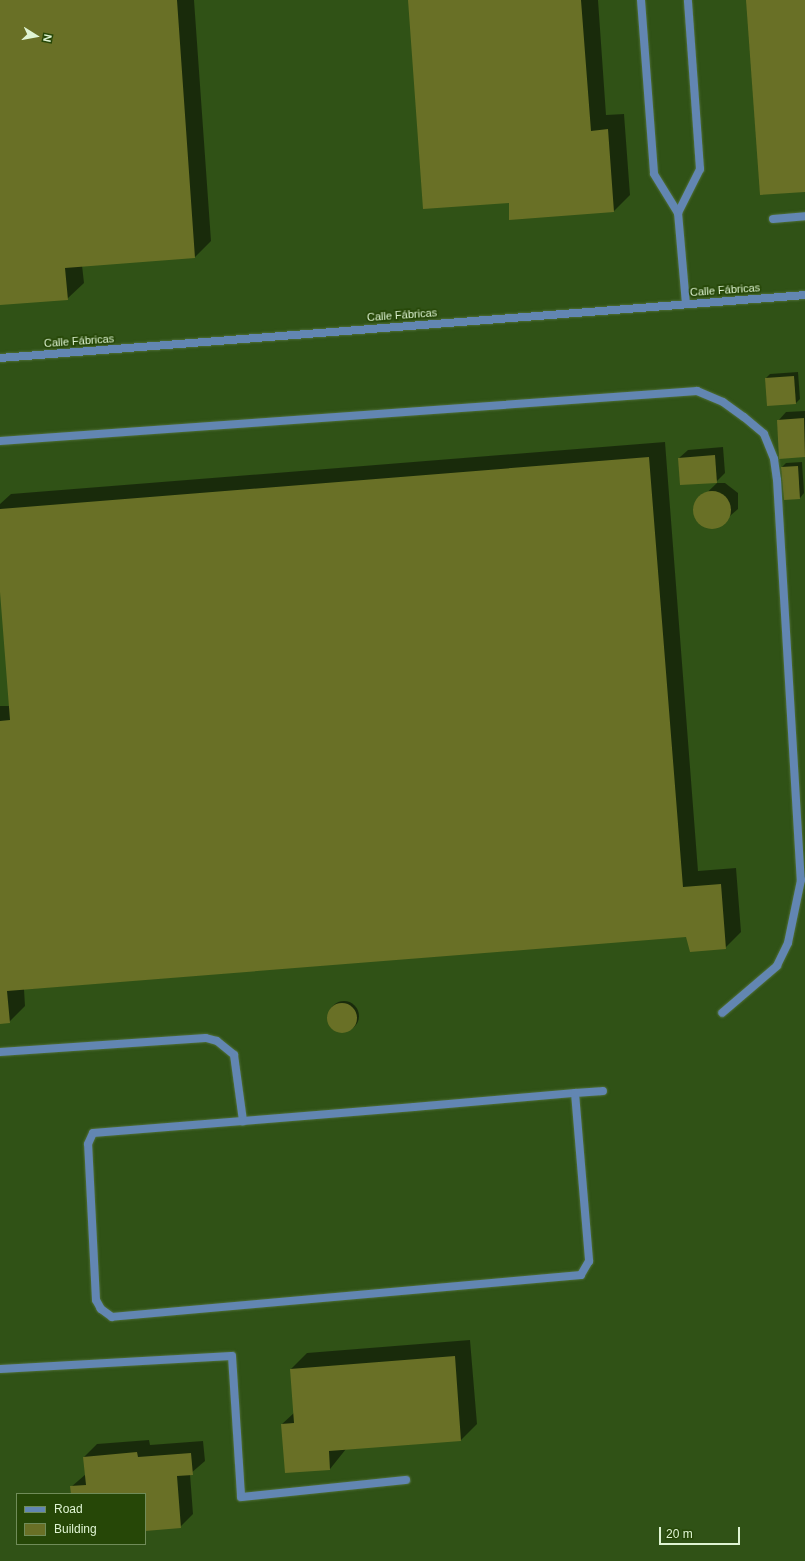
<!DOCTYPE html>
<meta charset="utf-8">
<style>
body{margin:0}
#map{position:relative;width:805px;height:1561px;overflow:hidden;background:#305216;font-family:Helvetica,sans-serif}
div>[style]{position:absolute}
[style*='--x']{left:calc(var(--x)*1px);top:calc(var(--y)*1px);width:calc(var(--w)*1px);rotate:calc(var(--a)*1deg)}
.shadow>*{inset:0;background:#0007}
.round{border-radius:50%}
.building>*{inset:0;background:#697026}
.roads{filter:drop-shadow(0 0 1px #506f38) drop-shadow(0 0 1px #506f38)}
.lane>*{height:8px;margin:-4px;padding:0 4px;transform-origin:4px;border-radius:4px;background:#6286b2}
.street>*{height:8px;margin:-4px;padding:0 4px;transform-origin:4px;border-radius:4px;background:#6286b2}
span{translate:-50% -50%;white-space:nowrap;text-align:center;line-height:1.15;-webkit-text-stroke:3.5px #264707;paint-order:stroke}
.street-label{font-size:11px;color:#dff4d3}
.legend{position:absolute;left:16px;top:1493px;width:130px;height:52px;box-sizing:border-box;background:#264707;border:1px solid #708c59;margin:0;padding:5px 7px;list-style:none;font-size:12px;color:#dff4d3}
.legend li{display:flex;align-items:center;gap:8px;height:20px}
.legend b{width:20px;border:1px solid #708c59}
.north{position:absolute;left:16px;top:16px;width:40px;height:40px;-webkit-text-stroke:3px #264707;paint-order:stroke;rotate:101deg;font-size:11px;font-weight:700;line-height:16px;text-align:center;color:#dff4d3}
.north::after{content:'';display:block;margin:auto;width:14px;height:18px;background:#dff4d3;clip-path:polygon(50% 0,100% 100%,50% 72%,0 100%)}
.scale{position:absolute;left:659px;top:1527px;width:81px;height:18px;box-sizing:border-box;border:2px solid #dff4d3;border-top:0;padding-left:5px;font-size:12px;line-height:14px;white-space:nowrap;color:#dff4d3;-webkit-text-stroke:3px #264707;paint-order:stroke}
</style>
<div id="map">
<div class="shadow">
<div style="clip-path:polygon(0 0,194px 0,211px 241px,195px 257px,82px 265px,84px 283px,67px 299px,0 304px)"></div>
<div style="clip-path:polygon(409px 0,598px 0,606px 115px,624px 114px,630px 195px,614px 211px,510px 202px)"></div>
<div style="clip-path:polygon(798px 372px,800px 399px,796px 403px,766px 378px,770px 374px)"></div>
<div style="clip-path:polygon(805px 411px,805px 456px,780px 458px,778px 421px,786px 412px)"></div>
<div style="clip-path:polygon(665px 442px,698px 871px,736px 868px,741px 932px,725px 948px,687px 936px,24px 989px,25px 1006px,9px 1022px,0 1023px,0 706px,10px 706px,0 579px,0 504px,11px 494px)"></div>
<div style="clip-path:polygon(723px 447px,725px 473px,716px 482px,679px 458px,688px 450px)"></div>
<div style="clip-path:polygon(802px 462px,804px 493px,800px 498px,785px 499px,782px 467px,786px 463px)"></div>
<div style="clip-path:polygon(717px 483px,725px 483px,738px 493px,738px 509px,716px 528px,701px 524px,696px 518px,696px 503px)"></div>
<div class="round" style="left:329px;top:1001px;width:30px;height:30px"></div>
<div style="clip-path:polygon(470px 1340px,477px 1424px,461px 1440px,346px 1449px,330px 1469px,286px 1472px,282px 1424px,295px 1412px,291px 1369px,307px 1353px)"></div>
<div style="clip-path:polygon(149px 1440px,150px 1445px,203px 1441px,205px 1461px,190px 1474px,193px 1514px,180px 1527px,145px 1530px,145px 1494px,72px 1494px,71px 1487px,86px 1474px,84px 1457px,97px 1444px)"></div>
</div>
<div class="building">
<div style="clip-path:polygon(0 0,177px 0,195px 258px,65px 268px,68px 300px,0 305px)"></div>
<div style="clip-path:polygon(408px 0,581px 0,591px 131px,608px 129px,614px 212px,509px 220px,509px 203px,423px 209px)"></div>
<div style="clip-path:polygon(746px 0,805px 0,805px 192px,760px 195px)"></div>
<div style="clip-path:polygon(794px 376px,796px 404px,767px 406px,765px 378px)"></div>
<div style="clip-path:polygon(804px 418px,805px 457px,779px 459px,777px 420px)"></div>
<div style="clip-path:polygon(715px 455px,717px 483px,680px 485px,678px 458px)"></div>
<div style="clip-path:polygon(649px 457px,683px 887px,721px 884px,726px 949px,690px 952px,686px 937px,7px 991px,10px 1023px,0 1024px,0 721px,10px 720px,0 592px,0 509px)"></div>
<div style="clip-path:polygon(798px 466px,800px 499px,784px 500px,781px 467px)"></div>
<div class="round" style="left:693px;top:491px;width:38px;height:38px"></div>
<div class="round" style="left:327px;top:1003px;width:30px;height:30px"></div>
<div style="clip-path:polygon(455px 1356px,461px 1441px,329px 1451px,330px 1470px,285px 1473px,281px 1424px,294px 1423px,290px 1369px)"></div>
<div style="clip-path:polygon(137px 1452px,138px 1457px,191px 1453px,193px 1475px,177px 1476px,181px 1528px,145px 1531px,145px 1494px,71px 1494px,70px 1486px,86px 1485px,83px 1457px)"></div>
</div>
<div class="roads">
<div class="lane">
<div style="--x:641;--y:0;--w:174;--a:85.7"></div>
<div style="--x:654;--y:174;--w:46;--a:58.4"></div>
<div style="--x:773;--y:219;--w:32;--a:-5"></div>
<div style="--x:686;--y:304;--w:91;--a:-95"></div>
<div style="--x:678;--y:213;--w:49;--a:-63.4"></div>
<div style="--x:700;--y:169;--w:169;--a:-94.1"></div>
<div style="--x:0;--y:441;--w:699;--a:-4.1"></div>
<div style="--x:697;--y:391;--w:28;--a:23"></div>
<div style="--x:723;--y:402;--w:26;--a:36"></div>
<div style="--x:744;--y:417;--w:26;--a:40"></div>
<div style="--x:764;--y:434;--w:27;--a:68"></div>
<div style="--x:774;--y:459;--w:21;--a:82"></div>
<div style="--x:777;--y:480;--w:401;--a:86.6"></div>
<div style="--x:801;--y:880;--w:64;--a:101.7"></div>
<div style="--x:788;--y:943;--w:25;--a:116"></div>
<div style="--x:777;--y:966;--w:72;--a:139.5"></div>
<div style="--x:0;--y:1052;--w:206;--a:-3.9"></div>
<div style="--x:206;--y:1038;--w:11;--a:15"></div>
<div style="--x:217;--y:1041;--w:22;--a:39"></div>
<div style="--x:234;--y:1055;--w:67;--a:82.2"></div>
<div style="--x:575;--y:1093;--w:169;--a:85.2"></div>
<div style="--x:589;--y:1261;--w:16;--a:120"></div>
<div style="--x:581;--y:1275;--w:471;--a:174.9"></div>
<div style="--x:112;--y:1317;--w:14;--a:-144"></div>
<div style="--x:101;--y:1309;--w:10;--a:-119"></div>
<div style="--x:96;--y:1300;--w:156;--a:-92.9"></div>
<div style="--x:88;--y:1144;--w:12;--a:-66"></div>
<div style="--x:93;--y:1133;--w:150;--a:-4.6"></div>
<div style="--x:243;--y:1121;--w:172;--a:-4.7"></div>
<div style="--x:414;--y:1107;--w:162;--a:-5"></div>
<div style="--x:575;--y:1093;--w:28;--a:-4"></div>
<div style="--x:0;--y:1369;--w:232;--a:-3.2"></div>
<div style="--x:232;--y:1356;--w:141;--a:86.3"></div>
<div style="--x:241;--y:1497;--w:166;--a:-5.9"></div>
</div>
<div class="street">
<div style="--x:0;--y:358;--w:807;--a:-4.47"></div>
</div>
</div>
<div class="street-label">
<span style="left:725px;top:290px;rotate:-4deg">Calle Fábricas</span>
<span style="left:402px;top:315px;rotate:-4deg">Calle Fábricas</span>
<span style="left:79px;top:341px;rotate:-4deg">Calle Fábricas</span>
</div>
<ul class="legend">
<li><b style="height:5px;background:#6286b2"></b>Road</li>
<li><b style="height:11px;background:#697026"></b>Building</li>
</ul>
<div class="north">N</div>
<div class="scale">20 m</div>
</div>
